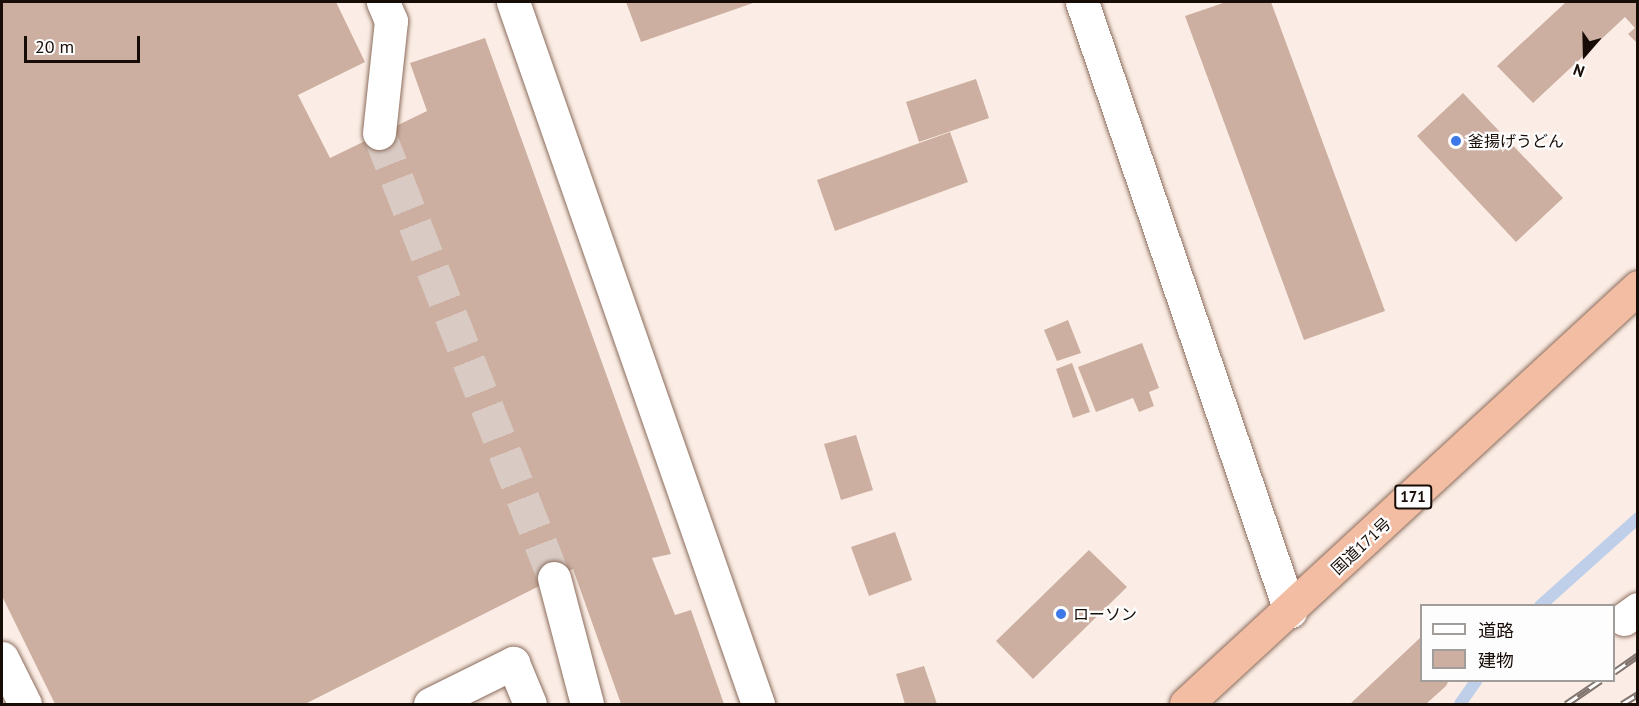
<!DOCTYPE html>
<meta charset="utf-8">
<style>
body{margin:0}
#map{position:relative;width:1639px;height:706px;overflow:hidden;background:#fbede5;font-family:"PT Sans","Noto Sans JP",sans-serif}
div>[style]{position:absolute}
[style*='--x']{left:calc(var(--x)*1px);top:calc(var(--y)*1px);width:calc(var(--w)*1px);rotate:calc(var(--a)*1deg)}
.stream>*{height:12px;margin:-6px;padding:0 6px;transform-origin:6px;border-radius:6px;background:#bfcfe9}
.building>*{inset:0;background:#ccafa0}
.minor-tunnel>*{height:33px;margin-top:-16.5px;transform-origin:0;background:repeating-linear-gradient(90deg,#d9cbc4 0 33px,transparent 0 49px)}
.roads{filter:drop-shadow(0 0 2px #8b6c5c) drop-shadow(0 0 2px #8b6c5c)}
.minor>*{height:33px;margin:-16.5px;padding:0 16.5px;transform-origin:16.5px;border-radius:16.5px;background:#fff}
.highway>*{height:33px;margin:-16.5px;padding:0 16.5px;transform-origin:16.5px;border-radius:16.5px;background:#f2bda2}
.rail>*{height:7px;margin-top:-3.5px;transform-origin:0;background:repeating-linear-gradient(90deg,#fdfdfd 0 14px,#81746e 0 28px);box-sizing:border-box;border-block:2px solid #81746e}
.dots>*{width:16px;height:16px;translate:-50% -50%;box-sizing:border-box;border:3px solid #fdfdfd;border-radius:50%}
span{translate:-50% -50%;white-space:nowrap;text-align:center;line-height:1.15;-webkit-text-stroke:4.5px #fdfdfd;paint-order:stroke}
.shield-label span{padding:2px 4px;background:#fdfdfd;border:2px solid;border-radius:4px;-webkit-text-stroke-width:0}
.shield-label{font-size:15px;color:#180c07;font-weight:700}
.poi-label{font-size:16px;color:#180c07}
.left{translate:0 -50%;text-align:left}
.street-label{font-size:16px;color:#180c07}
.frame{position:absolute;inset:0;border:3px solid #180c07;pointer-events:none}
.legend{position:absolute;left:1420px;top:604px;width:195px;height:78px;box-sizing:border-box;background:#fdfdfd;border:2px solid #a19d9b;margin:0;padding:8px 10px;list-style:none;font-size:18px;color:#180c07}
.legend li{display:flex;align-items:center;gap:12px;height:30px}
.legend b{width:30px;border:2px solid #a19d9b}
.north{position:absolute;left:1555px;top:24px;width:60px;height:60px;-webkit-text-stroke:4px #fdfdfd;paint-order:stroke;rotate:200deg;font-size:16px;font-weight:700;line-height:24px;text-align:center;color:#180c07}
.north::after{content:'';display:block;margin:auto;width:21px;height:27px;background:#180c07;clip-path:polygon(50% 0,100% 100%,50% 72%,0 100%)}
.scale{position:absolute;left:24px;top:36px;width:116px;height:27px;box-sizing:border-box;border:3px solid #180c07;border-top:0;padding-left:8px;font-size:18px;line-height:21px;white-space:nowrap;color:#180c07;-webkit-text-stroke:4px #fdfdfd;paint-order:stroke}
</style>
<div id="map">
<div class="stream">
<div style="--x:1540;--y:606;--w:132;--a:-41.9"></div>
<div style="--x:1460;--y:704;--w:29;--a:-55"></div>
</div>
<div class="building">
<div style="clip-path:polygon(2px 2px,336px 2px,365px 62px,298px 95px,330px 158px,427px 111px,410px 63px,485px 38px,671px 554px,652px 558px,675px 615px,691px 610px,724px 704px,621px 704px,573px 569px,305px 704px,55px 704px,2px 596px)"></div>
<div style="clip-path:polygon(626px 2px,756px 2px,641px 42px)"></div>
<div style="clip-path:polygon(1226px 2px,1271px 2px,1385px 311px,1304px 340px,1185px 16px)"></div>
<div style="clip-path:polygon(1566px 2px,1638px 2px,1638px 44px,1628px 34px,1635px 28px,1625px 17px,1533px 103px,1497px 66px)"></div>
<div style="clip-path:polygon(976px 79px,989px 118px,919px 142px,906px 102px)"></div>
<div style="clip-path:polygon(1463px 93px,1563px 198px,1516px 242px,1417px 136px)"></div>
<div style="clip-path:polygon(950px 132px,968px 182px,835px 231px,817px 180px)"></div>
<div style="clip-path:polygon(1068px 320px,1081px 353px,1057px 361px,1044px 330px)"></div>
<div style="clip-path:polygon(1142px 343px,1159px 388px,1149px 392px,1154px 406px,1139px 412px,1133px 398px,1096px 412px,1078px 367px)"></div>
<div style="clip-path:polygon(1072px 363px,1090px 412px,1073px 418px,1056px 369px)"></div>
<div style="clip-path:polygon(856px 435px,873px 490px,841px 500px,824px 444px)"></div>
<div style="clip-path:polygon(895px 532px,912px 580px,869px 596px,851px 547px)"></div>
<div style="clip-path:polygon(1089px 550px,1127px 587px,1033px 679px,996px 641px)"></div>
<div style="clip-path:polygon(1422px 636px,1422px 680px,1449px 680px,1446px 686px,1426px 704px,1350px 704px)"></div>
<div style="clip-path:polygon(924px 666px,937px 704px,905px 704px,896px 674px)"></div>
</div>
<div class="minor-tunnel">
<div style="--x:379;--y:133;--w:478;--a:68.5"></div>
</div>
<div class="roads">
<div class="minor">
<div style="--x:513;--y:2;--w:744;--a:70.76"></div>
<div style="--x:1082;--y:2;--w:644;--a:71.14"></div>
<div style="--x:379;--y:133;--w:113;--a:-83.9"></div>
<div style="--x:391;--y:21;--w:21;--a:-113"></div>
<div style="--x:554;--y:578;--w:130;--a:75.3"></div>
<div style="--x:1624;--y:619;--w:17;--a:-36"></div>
<div style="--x:2;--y:658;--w:51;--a:63.4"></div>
<div style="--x:430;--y:704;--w:93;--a:-26.3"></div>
<div style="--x:513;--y:663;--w:44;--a:67.5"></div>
</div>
<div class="highway">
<div style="--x:1186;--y:704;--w:615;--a:-42.69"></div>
</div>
</div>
<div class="rail">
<div style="--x:1614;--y:672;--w:29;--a:-35"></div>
<div style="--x:1566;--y:704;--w:42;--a:-34.4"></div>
<div style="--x:1622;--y:704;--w:19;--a:-32"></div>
</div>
<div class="dots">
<div style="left:1456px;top:141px;background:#3c78e7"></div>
<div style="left:1061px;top:614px;background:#3c78e7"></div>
</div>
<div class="shield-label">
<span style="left:1413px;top:497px">171</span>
</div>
<div class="poi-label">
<span class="left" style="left:1468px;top:141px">釜揚げうどん</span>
<span class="left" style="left:1073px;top:614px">ローソン</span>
</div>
<div class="street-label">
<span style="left:1361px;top:546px;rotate:-43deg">国道171号</span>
</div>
<div class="frame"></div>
<ul class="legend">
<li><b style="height:8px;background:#fff"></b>道路</li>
<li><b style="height:16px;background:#ccafa0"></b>建物</li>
</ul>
<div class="north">N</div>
<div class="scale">20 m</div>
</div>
